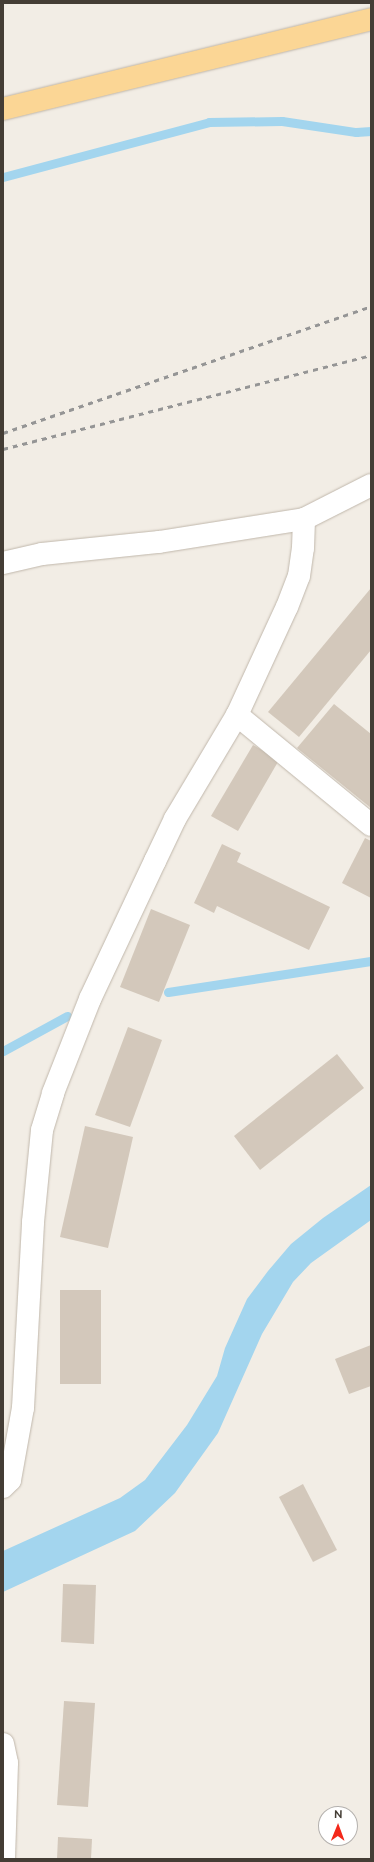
<!DOCTYPE html>
<style>
body{margin:0}
#map{position:relative;width:374px;height:1862px;overflow:hidden;background:#f2ede5;font-family:Raleway,sans-serif}
div>[style]{position:absolute}
[style*='--x']{left:calc(var(--x)*1px);top:calc(var(--y)*1px);width:calc(var(--w)*1px);rotate:calc(var(--a)*1deg)}
.water>*{inset:0;background:#a3d5ee}
.stream>*{height:9px;margin:-4.5px;padding:0 4.5px;transform-origin:4.5px;border-radius:4.5px;background:#a3d5ee}
.building>*{inset:0;background:#d3c8bb}
.roads{filter:drop-shadow(0 0 1px #c0b7ab) drop-shadow(0 0 1px #c0b7ab)}
.street>*{height:22px;margin:-11px;padding:0 11px;transform-origin:11px;border-radius:11px;background:#fff}
.primary>*{height:22px;margin:-11px;padding:0 11px;transform-origin:11px;border-radius:11px;background:#fbd695}
.rail>*{height:3px;margin-top:-1.5px;transform-origin:0;background:repeating-linear-gradient(90deg,#959595 0 5px,transparent 0 10px)}
span{translate:-50% -50%;white-space:nowrap;text-align:center;line-height:1.15;-webkit-text-stroke:4px #fff;paint-order:stroke}
.frame{position:absolute;inset:0;border:4px solid #443d35;pointer-events:none}
.north{position:absolute;left:318px;top:1806px;width:40px;height:40px;box-sizing:border-box;background:#fff;border:1px solid #b4b1ae;border-radius:50%;rotate:1deg;font-size:11px;font-weight:700;line-height:16px;text-align:center;color:#443d35}
.north::after{content:'';display:block;margin:auto;width:14px;height:18px;background:#f3291b;clip-path:polygon(50% 0,100% 100%,50% 72%,0 100%)}
</style>
<div id="map">
<div class="water">
<div style="clip-path:polygon(371px 1185px,371px 1220px,311px 1263px,293px 1282px,262px 1334px,218px 1433px,175px 1493px,135px 1531px,3px 1592px,3px 1551px,120px 1498px,145px 1480px,187px 1425px,217px 1376px,225px 1348px,247px 1299px,268px 1271px,291px 1244px,323px 1218px)"></div>
</div>
<div class="stream">
<div style="--x:3;--y:177;--w:213;--a:-14.9"></div>
<div style="--x:209;--y:122;--w:73;--a:-0.8"></div>
<div style="--x:282;--y:121;--w:75;--a:8.5"></div>
<div style="--x:356;--y:132;--w:15;--a:-4"></div>
<div style="--x:168;--y:992;--w:205;--a:-8.7"></div>
<div style="--x:3;--y:1051;--w:73;--a:-28.7"></div>
</div>
<div class="building">
<div style="clip-path:polygon(371px 588px,371px 650px,299px 737px,268px 712px)"></div>
<div style="clip-path:polygon(334px 704px,371px 734px,371px 808px,297px 748px)"></div>
<div style="clip-path:polygon(253px 745px,279px 760px,238px 831px,211px 816px)"></div>
<div style="clip-path:polygon(365px 838px,371px 841px,371px 898px,342px 883px)"></div>
<div style="clip-path:polygon(222px 844px,241px 853px,237px 862px,330px 907px,309px 950px,217px 906px,214px 913px,194px 903px)"></div>
<div style="clip-path:polygon(151px 909px,190px 925px,159px 1002px,120px 987px)"></div>
<div style="clip-path:polygon(128px 1027px,162px 1040px,130px 1127px,95px 1115px)"></div>
<div style="clip-path:polygon(337px 1054px,364px 1088px,260px 1170px,234px 1136px)"></div>
<div style="clip-path:polygon(85px 1126px,133px 1137px,108px 1248px,60px 1237px)"></div>
<div style="clip-path:polygon(60px 1290px,101px 1290px,101px 1384px,60px 1384px)"></div>
<div style="clip-path:polygon(371px 1345px,371px 1386px,349px 1394px,335px 1359px)"></div>
<div style="clip-path:polygon(303px 1484px,337px 1550px,313px 1562px,279px 1497px)"></div>
<div style="clip-path:polygon(63px 1584px,96px 1585px,94px 1644px,61px 1642px)"></div>
<div style="clip-path:polygon(64px 1701px,95px 1703px,88px 1807px,57px 1805px)"></div>
<div style="clip-path:polygon(58px 1837px,92px 1839px,91px 1859px,57px 1859px)"></div>
</div>
<div class="roads">
<div class="street">
<div style="--x:3;--y:563;--w:40;--a:-13"></div>
<div style="--x:42;--y:554;--w:118;--a:-5.9"></div>
<div style="--x:159;--y:542;--w:147;--a:-9"></div>
<div style="--x:304;--y:519;--w:75;--a:-26.9"></div>
<div style="--x:237;--y:715;--w:173;--a:39.4"></div>
<div style="--x:3;--y:1487;--w:10;--a:-45"></div>
<div style="--x:10;--y:1480;--w:73;--a:-79.8"></div>
<div style="--x:23;--y:1408;--w:186;--a:-86.9"></div>
<div style="--x:33;--y:1222;--w:92;--a:-84.4"></div>
<div style="--x:42;--y:1130;--w:39;--a:-73"></div>
<div style="--x:53;--y:1093;--w:101;--a:-68.5"></div>
<div style="--x:90;--y:999;--w:153;--a:-64.8"></div>
<div style="--x:155;--y:861;--w:47;--a:-64.5"></div>
<div style="--x:175;--y:819;--w:121;--a:-59.2"></div>
<div style="--x:237;--y:715;--w:119;--a:-65.2"></div>
<div style="--x:287;--y:607;--w:33;--a:-69"></div>
<div style="--x:299;--y:576;--w:28;--a:-82"></div>
<div style="--x:303;--y:548;--w:29;--a:-88"></div>
<div style="--x:3;--y:1744;--w:19;--a:78"></div>
<div style="--x:7;--y:1763;--w:96;--a:91.8"></div>
</div>
<div class="primary">
<div style="--x:3;--y:109;--w:379;--a:-13.7"></div>
</div>
</div>
<div class="rail">
<div style="--x:3;--y:433;--w:389;--a:-19"></div>
<div style="--x:3;--y:449;--w:380;--a:-14.3"></div>
</div>
<div class="frame"></div>
<div class="north">N</div>
</div>
